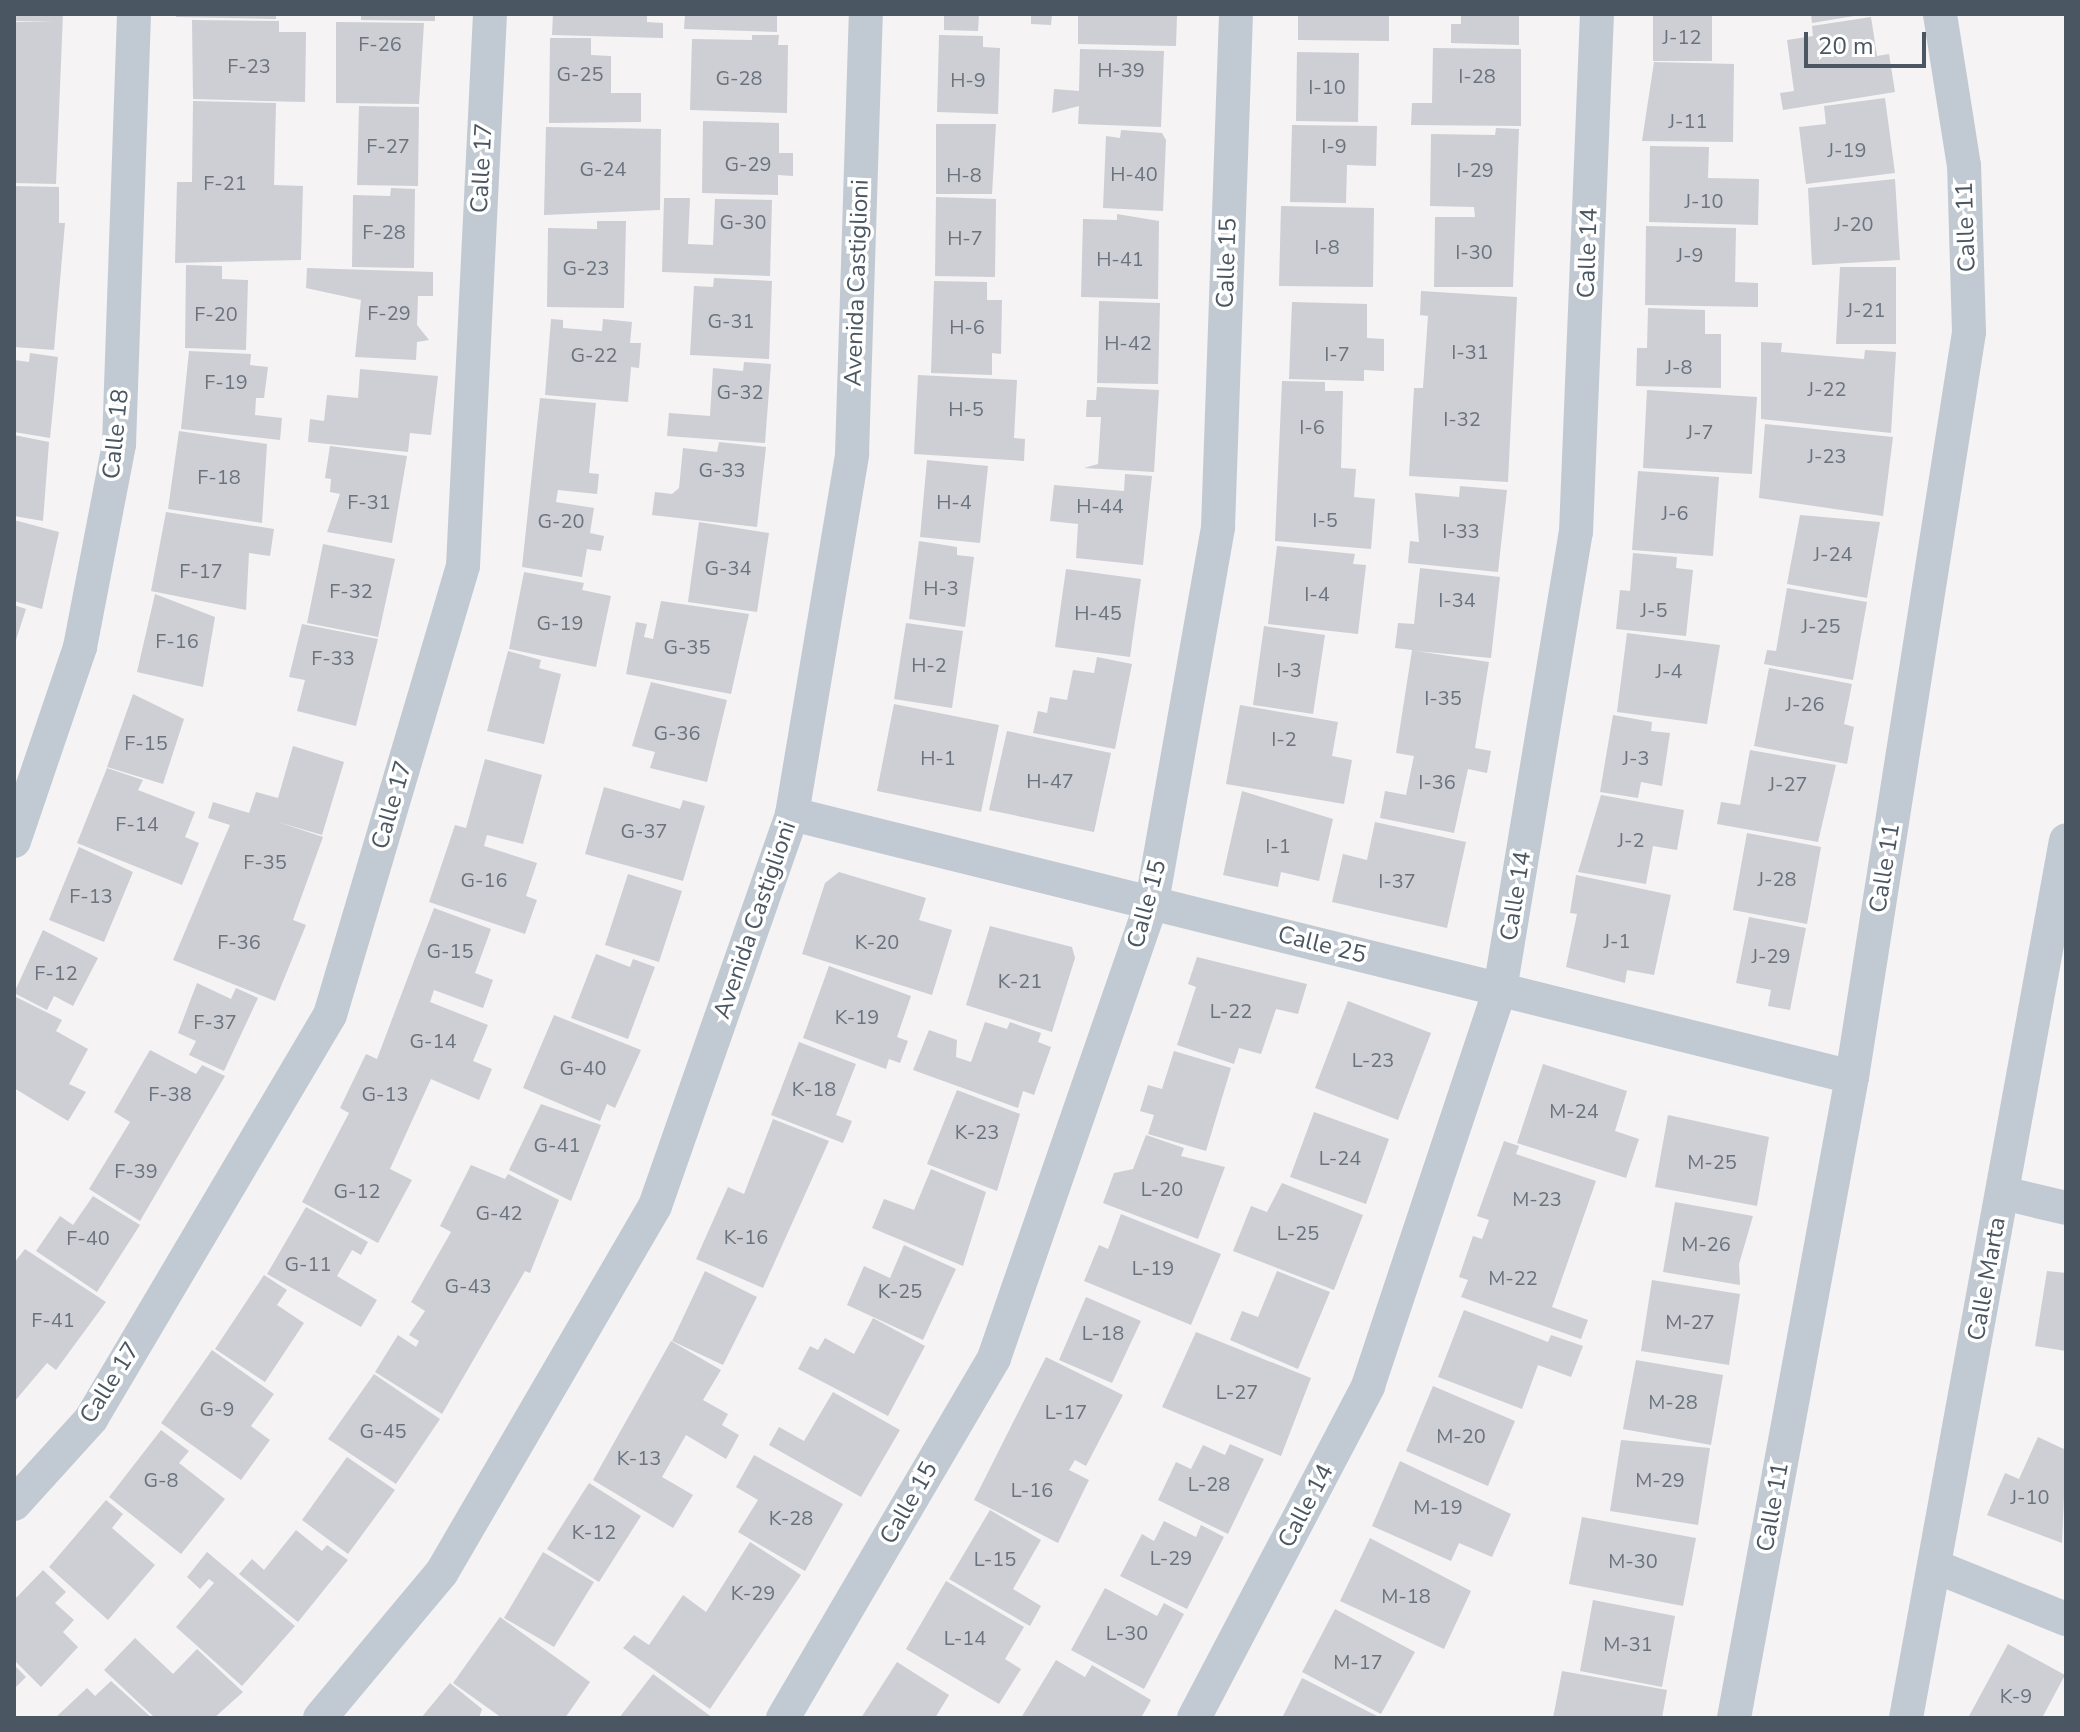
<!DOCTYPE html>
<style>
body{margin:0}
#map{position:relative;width:2080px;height:1732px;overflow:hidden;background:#f5f3f3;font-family:"Nunito Sans",sans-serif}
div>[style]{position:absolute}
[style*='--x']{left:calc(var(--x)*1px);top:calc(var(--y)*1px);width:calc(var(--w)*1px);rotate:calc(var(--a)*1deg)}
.building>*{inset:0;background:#cdcfd5}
.minor>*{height:34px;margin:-17px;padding:0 17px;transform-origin:17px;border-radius:17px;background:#c1cad2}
span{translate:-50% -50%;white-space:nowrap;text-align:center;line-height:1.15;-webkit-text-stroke:7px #fff;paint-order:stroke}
.number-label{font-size:20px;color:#6b747e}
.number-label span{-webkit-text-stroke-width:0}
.street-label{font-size:24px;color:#4a5661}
.frame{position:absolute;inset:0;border:16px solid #4a5661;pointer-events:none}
.scale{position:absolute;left:1804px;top:32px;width:122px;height:36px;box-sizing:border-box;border:4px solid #4a5661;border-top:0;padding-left:10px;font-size:24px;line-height:28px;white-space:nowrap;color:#4a5661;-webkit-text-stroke:6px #fff;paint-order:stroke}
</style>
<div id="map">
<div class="building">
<div style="clip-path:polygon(14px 14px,63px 14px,56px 184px,14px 183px,14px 22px,55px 22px,14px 21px)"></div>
<div style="clip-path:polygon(176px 14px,276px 14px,276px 19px,176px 17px)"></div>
<div style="clip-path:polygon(361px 14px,435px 14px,435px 21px,361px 20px)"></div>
<div style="clip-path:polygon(553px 14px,647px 14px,647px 22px,663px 23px,663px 38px,552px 35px)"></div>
<div style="clip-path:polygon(685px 14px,777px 14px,777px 32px,684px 29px)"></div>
<div style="clip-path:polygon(944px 14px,979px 14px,978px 31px,944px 30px)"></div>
<div style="clip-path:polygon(1031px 14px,1052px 14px,1051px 25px,1031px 24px)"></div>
<div style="clip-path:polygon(1078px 14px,1177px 14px,1176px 46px,1078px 44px)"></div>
<div style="clip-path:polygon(1298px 14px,1389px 14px,1389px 41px,1298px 40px)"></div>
<div style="clip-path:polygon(1461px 14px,1519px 14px,1519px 45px,1451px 43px,1451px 24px,1461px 24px)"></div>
<div style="clip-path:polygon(1653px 14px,1712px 14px,1712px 61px,1653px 61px)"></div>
<div style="clip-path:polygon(1811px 14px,1854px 14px,1854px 16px,1812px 23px)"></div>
<div style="clip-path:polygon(1871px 17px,1877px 56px,1889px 54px,1895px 92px,1783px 110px,1780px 93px,1794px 91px,1787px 40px,1813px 36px,1812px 26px)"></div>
<div style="clip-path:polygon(192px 20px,279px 21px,279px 32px,306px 32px,305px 102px,193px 99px)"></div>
<div style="clip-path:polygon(336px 22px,424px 23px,419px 104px,336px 103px)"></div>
<div style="clip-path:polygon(752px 35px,779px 35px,778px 45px,788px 45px,787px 113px,690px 110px,692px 39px,752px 40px)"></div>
<div style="clip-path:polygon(939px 35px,983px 36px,983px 47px,1000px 48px,998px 114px,937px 112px)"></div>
<div style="clip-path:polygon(550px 38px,591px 38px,591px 55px,611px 56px,611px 93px,641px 93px,641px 122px,549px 123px)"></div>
<div style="clip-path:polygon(1433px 48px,1521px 49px,1521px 126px,1411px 125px,1412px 103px,1432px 103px)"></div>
<div style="clip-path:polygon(1080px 49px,1164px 51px,1161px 127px,1078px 124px,1079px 106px,1052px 113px,1054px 89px,1079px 91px)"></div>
<div style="clip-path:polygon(1297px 52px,1359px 53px,1358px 122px,1296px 121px)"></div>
<div style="clip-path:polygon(1654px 62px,1734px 64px,1733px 142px,1642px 141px)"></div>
<div style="clip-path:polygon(1885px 98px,1895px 173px,1806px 184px,1799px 127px,1826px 124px,1824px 106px)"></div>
<div style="clip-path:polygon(193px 101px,276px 103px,274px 185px,303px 186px,301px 260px,175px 263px,177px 182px,192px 182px)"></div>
<div style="clip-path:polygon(359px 106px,419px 107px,418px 186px,357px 185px)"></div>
<div style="clip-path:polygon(703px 121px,779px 123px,779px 153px,793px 153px,793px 176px,778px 175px,778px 195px,702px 193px)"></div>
<div style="clip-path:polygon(936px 124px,996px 124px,992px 194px,936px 194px)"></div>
<div style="clip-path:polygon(1292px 125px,1377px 126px,1376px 166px,1347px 165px,1346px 203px,1290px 202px)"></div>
<div style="clip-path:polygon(546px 127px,661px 129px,660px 210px,544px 215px)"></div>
<div style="clip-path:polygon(1496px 128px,1519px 129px,1513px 287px,1434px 287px,1435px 217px,1475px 217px,1474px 207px,1430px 206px,1431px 134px,1495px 135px)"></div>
<div style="clip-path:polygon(1121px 130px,1162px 133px,1166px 140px,1163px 211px,1103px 208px,1106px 136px,1120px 138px)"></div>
<div style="clip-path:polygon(1650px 146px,1709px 147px,1708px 178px,1759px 179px,1758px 225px,1649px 222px)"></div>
<div style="clip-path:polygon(1895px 179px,1900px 260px,1812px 265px,1808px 188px)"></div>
<div style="clip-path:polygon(14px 186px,59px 187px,59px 223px,65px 223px,54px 350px,14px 347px)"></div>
<div style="clip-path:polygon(391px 188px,415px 189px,414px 268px,352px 267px,353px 195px,390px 196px)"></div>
<div style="clip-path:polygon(936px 197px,996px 199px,995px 277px,935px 276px)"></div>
<div style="clip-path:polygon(664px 198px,690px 198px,688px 244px,713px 245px,715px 199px,772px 200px,770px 276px,662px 272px)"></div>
<div style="clip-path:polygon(1281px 206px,1374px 208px,1373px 287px,1279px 286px)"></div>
<div style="clip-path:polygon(1117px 214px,1159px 221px,1158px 299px,1081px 297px,1083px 219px,1117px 220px)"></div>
<div style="clip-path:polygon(597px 221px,626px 221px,624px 308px,547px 307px,548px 228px,597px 229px)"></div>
<div style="clip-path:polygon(1646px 226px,1736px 228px,1735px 282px,1758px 283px,1758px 307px,1645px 305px)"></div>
<div style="clip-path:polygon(186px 265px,222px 266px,222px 279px,248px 280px,246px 350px,185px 348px)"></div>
<div style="clip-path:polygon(1840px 267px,1896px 267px,1896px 344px,1836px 344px)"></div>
<div style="clip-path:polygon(307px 268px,433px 272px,433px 296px,418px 296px,417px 325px,429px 340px,417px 342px,416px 360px,355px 357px,361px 300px,306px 288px)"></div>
<div style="clip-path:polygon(714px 278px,772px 281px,769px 359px,690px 355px,694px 286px,713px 287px)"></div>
<div style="clip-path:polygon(934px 281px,987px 282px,987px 300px,1002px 300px,1001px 354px,992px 353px,992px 375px,931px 373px)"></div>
<div style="clip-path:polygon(1421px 291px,1517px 297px,1508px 482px,1409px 476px,1414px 388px,1423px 388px,1428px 316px,1420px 315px)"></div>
<div style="clip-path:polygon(1099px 301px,1160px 303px,1158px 384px,1097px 383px)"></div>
<div style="clip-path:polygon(1292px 302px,1367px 304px,1367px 338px,1384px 339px,1384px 371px,1364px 370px,1364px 381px,1289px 379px)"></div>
<div style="clip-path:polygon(1648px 308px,1705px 310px,1705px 334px,1721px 334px,1721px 388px,1636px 386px,1637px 348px,1647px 348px)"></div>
<div style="clip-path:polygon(551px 319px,563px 320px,563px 328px,602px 331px,603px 319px,632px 322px,630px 343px,641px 343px,639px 368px,631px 367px,628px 402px,545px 395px)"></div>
<div style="clip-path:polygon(1761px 342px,1782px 343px,1781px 352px,1864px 359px,1865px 350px,1896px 352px,1891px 433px,1761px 419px)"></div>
<div style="clip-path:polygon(189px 351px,251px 354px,250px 365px,268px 367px,264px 398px,256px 398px,255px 415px,282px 418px,280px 440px,181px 429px)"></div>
<div style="clip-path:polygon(30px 353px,58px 357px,50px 438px,14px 432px,14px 360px,29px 362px)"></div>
<div style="clip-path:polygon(744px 362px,771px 364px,765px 443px,667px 436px,669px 413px,710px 416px,713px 368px,743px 371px)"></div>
<div style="clip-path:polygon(360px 369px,438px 376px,431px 435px,410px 433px,408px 452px,308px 442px,310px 419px,324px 421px,327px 395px,358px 398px)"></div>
<div style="clip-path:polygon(918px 375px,1017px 380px,1014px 438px,1025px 439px,1024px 461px,914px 454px)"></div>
<div style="clip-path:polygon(1282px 381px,1325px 382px,1325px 391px,1343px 391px,1341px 468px,1356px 469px,1354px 497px,1375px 499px,1371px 549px,1275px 541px)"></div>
<div style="clip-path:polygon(1097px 387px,1159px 390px,1154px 472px,1084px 468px,1098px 464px,1101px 417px,1086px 417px,1087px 400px,1096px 400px)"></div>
<div style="clip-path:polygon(1647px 390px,1757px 397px,1752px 474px,1643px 468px)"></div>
<div style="clip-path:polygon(540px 398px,596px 403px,589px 473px,599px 474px,597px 494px,558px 490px,556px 502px,594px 508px,590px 533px,604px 536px,601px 551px,587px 549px,582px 577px,522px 567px)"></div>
<div style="clip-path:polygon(1765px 424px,1893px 437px,1883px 516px,1759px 498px)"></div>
<div style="clip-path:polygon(179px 431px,267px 444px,262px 523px,168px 509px)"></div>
<div style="clip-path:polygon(14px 435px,49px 442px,43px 521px,14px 516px)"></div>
<div style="clip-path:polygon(719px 442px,766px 447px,757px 527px,652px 515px,655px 492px,672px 494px,679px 488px,683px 448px,717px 452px)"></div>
<div style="clip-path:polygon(330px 446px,407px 456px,392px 543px,327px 532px,340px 494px,330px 492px,331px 479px,325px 478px)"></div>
<div style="clip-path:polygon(927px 460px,988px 466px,980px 543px,920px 537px)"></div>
<div style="clip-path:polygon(1638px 471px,1719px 477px,1713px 556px,1632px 550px)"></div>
<div style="clip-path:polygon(1125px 474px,1152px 476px,1143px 565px,1076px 558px,1078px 524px,1050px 521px,1054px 485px,1124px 491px)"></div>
<div style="clip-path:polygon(1460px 486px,1507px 490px,1498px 572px,1408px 563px,1410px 541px,1419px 542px,1415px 493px,1459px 497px)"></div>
<div style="clip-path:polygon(166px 512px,274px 529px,270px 556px,249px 553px,246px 610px,151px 591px)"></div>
<div style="clip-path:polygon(1800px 515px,1880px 522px,1867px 598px,1787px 584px)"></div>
<div style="clip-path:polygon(14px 520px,59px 532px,42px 609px,14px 601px)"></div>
<div style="clip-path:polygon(699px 522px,769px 533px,757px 612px,688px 602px)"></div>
<div style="clip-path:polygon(919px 541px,957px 547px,957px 555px,974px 557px,965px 627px,909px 619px)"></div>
<div style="clip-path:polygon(323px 544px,395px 559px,378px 637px,307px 623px)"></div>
<div style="clip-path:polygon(1277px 546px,1355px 554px,1353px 564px,1366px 565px,1358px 634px,1268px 624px)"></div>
<div style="clip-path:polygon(1633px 553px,1677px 557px,1676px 568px,1693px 570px,1686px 636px,1616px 629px,1620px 590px,1630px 591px)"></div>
<div style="clip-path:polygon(1420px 568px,1500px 577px,1491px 658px,1416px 651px,1489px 662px,1475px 748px,1491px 751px,1487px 773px,1468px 769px,1454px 833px,1380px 818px,1385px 791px,1406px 795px,1414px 756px,1396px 753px,1412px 650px,1395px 648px,1398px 623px,1414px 624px)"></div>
<div style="clip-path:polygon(1066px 569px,1141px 579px,1130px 657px,1055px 647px)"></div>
<div style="clip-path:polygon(524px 572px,584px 583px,582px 590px,611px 596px,596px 667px,509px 649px)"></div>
<div style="clip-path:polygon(1787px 588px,1867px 602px,1853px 680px,1764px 664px,1767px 650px,1776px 651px)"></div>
<div style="clip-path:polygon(155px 594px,215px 617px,203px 687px,137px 672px)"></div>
<div style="clip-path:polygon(661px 601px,749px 614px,731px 694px,626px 674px,636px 622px,647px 624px,644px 637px,653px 639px)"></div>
<div style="clip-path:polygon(14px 605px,26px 609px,15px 643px,14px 643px)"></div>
<div style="clip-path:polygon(906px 623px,963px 631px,952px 708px,894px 699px)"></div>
<div style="clip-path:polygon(302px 624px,378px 639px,356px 726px,297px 711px,305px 680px,289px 677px)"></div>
<div style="clip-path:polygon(1264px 626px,1325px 635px,1313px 714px,1253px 705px)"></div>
<div style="clip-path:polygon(1627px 633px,1720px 645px,1707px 724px,1617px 712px)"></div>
<div style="clip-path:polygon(508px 651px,541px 660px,539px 668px,561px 674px,544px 744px,487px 731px)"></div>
<div style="clip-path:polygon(1097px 657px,1132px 664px,1115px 749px,1033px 733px,1038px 711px,1047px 713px,1050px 697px,1067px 700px,1073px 670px,1094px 673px)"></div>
<div style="clip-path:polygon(1769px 668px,1852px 684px,1844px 724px,1854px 727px,1847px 764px,1754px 746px)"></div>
<div style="clip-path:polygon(651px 682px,727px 700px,707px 782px,650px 768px,655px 752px,632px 746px)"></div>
<div style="clip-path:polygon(133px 694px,184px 719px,163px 784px,107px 767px)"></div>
<div style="clip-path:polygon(894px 704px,999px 725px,981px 812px,877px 791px)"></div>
<div style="clip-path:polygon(1240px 705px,1338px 722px,1332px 756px,1352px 760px,1344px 804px,1226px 784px)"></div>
<div style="clip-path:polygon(1613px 715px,1652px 722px,1651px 731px,1670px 733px,1662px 786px,1641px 782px,1638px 798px,1600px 792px)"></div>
<div style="clip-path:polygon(1007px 731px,1111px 753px,1094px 832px,989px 810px)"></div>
<div style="clip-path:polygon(293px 746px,344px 762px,322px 835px,278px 822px,323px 837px,293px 920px,306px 925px,275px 1001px,173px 960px,230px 825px,208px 818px,213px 802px,249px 813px,256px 792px,278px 798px)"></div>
<div style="clip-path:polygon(1750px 750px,1836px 765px,1818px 842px,1717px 824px,1721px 802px,1740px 805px)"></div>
<div style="clip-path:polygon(485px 759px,542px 775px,523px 844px,487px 835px,484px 846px,537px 863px,526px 896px,537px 900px,525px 934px,429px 902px,455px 825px,466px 828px)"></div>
<div style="clip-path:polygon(107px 768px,143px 780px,138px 790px,195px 812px,185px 837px,199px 843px,182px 885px,77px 843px)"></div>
<div style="clip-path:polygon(604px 787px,680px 809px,683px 800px,705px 806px,683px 881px,585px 854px)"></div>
<div style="clip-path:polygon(1242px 791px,1333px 819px,1319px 881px,1281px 872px,1278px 887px,1223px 875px)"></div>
<div style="clip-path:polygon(1601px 795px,1684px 810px,1677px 850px,1653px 846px,1646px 884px,1578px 872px)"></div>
<div style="clip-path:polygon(1375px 822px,1466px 842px,1447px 928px,1332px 902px,1343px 854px,1367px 860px)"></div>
<div style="clip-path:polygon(1747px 833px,1821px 847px,1807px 924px,1733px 910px)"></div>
<div style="clip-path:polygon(79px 847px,133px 872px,104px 942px,49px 920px)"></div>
<div style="clip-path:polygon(839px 872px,926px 898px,919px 920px,952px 930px,932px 995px,802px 954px,825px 883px)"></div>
<div style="clip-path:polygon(628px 874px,682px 891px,659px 962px,605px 945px)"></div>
<div style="clip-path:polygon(1576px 875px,1671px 895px,1654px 975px,1627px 970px,1625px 983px,1566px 967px,1577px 914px,1570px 913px)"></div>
<div style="clip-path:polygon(434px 908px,491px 929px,475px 973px,493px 980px,483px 1008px,434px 990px,430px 1002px,488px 1025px,473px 1061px,492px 1069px,479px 1100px,431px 1079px,390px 1169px,412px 1180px,378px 1243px,302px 1202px,349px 1113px,340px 1108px,366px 1054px,377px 1059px)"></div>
<div style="clip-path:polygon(1749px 917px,1806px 928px,1790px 1010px,1768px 1006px,1771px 990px,1736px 983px)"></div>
<div style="clip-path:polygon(990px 926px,1072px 947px,1075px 958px,1052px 1032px,966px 1005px)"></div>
<div style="clip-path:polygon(43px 930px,98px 958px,73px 1006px,54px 996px,47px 1010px,14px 993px)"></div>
<div style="clip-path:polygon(596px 954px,630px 967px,633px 959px,655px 967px,628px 1039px,571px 1018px)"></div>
<div style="clip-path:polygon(1197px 957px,1307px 984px,1298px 1014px,1276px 1009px,1261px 1054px,1239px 1048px,1234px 1064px,1177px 1045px,1196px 987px,1188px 984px)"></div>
<div style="clip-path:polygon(829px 966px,911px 996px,897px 1037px,908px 1041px,900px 1063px,889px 1059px,886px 1069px,803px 1038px)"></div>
<div style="clip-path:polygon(197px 983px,231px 999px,236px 988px,258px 998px,224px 1071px,189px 1055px,196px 1041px,178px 1033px)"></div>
<div style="clip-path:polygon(14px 996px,62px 1020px,56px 1031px,88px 1049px,69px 1084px,86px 1092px,68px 1121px,14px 1088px)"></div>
<div style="clip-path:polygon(1348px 1001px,1431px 1033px,1398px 1120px,1315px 1088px)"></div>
<div style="clip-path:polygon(554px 1015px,641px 1050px,615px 1108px,607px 1104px,600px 1121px,523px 1088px)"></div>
<div style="clip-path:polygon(985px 1022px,1007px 1029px,1010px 1022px,1041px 1033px,1038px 1042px,1051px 1047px,1034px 1095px,1023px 1091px,1018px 1108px,913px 1070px,929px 1030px,957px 1040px,956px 1057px,971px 1062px)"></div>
<div style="clip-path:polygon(799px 1042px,856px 1064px,836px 1115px,852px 1121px,843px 1143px,771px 1115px)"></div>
<div style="clip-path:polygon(150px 1050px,196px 1074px,202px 1065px,225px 1076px,140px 1221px,89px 1189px,130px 1122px,114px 1112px)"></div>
<div style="clip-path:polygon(1174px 1051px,1231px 1068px,1206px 1151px,1148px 1134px,1154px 1115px,1140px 1111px,1148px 1085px,1162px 1089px)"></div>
<div style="clip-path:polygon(1543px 1064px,1627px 1091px,1615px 1131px,1639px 1139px,1626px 1178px,1517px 1143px)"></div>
<div style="clip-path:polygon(957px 1090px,1020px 1114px,997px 1191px,927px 1164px)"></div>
<div style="clip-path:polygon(541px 1104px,601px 1125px,571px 1201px,509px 1170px)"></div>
<div style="clip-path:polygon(1314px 1112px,1389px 1139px,1366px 1204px,1290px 1177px)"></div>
<div style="clip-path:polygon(1668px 1115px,1769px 1137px,1757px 1206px,1655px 1187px)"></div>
<div style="clip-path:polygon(773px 1119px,829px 1141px,763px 1288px,696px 1259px,728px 1187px,744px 1194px)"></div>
<div style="clip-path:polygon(1146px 1135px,1184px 1148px,1181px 1156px,1225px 1167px,1198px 1239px,1103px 1203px,1114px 1173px,1133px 1169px)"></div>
<div style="clip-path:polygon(1504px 1141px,1519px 1146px,1516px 1154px,1596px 1181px,1552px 1307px,1588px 1320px,1581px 1339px,1461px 1297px,1468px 1280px,1459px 1277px,1473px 1236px,1482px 1239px,1489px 1220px,1477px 1216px)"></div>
<div style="clip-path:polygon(471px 1165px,505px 1179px,508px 1174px,559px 1200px,530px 1273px,525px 1271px,442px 1414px,375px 1372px,398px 1335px,416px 1347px,419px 1341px,409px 1335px,425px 1311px,411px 1302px,451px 1232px,440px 1226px)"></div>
<div style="clip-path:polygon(931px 1169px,986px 1192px,963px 1266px,872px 1228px,884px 1199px,914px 1210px)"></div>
<div style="clip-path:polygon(1282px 1183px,1363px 1215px,1334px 1290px,1233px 1251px,1251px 1206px,1267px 1212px)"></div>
<div style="clip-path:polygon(93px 1196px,140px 1225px,97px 1292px,36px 1251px,60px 1216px,73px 1225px)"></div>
<div style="clip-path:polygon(1675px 1202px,1753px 1216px,1739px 1264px,1740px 1285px,1663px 1272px)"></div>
<div style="clip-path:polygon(306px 1207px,368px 1242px,361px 1255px,352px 1250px,337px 1276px,377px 1300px,361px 1327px,267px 1274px)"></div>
<div style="clip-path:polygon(1121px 1214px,1221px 1254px,1191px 1325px,1084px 1281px,1099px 1245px,1108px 1249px)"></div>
<div style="clip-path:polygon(904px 1245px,956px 1269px,923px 1340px,847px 1305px,864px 1266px,890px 1278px)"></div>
<div style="clip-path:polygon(25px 1249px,106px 1302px,56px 1370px,47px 1363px,14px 1402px,14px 1263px)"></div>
<div style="clip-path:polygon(705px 1271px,757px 1297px,723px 1365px,672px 1341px)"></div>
<div style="clip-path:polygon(1277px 1271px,1330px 1292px,1298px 1369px,1230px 1340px,1242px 1311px,1258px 1317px)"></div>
<div style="clip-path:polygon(2047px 1271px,2066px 1273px,2066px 1351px,2035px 1346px)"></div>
<div style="clip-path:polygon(264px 1275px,287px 1290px,277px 1305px,304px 1323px,265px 1382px,215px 1349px)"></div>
<div style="clip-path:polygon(1652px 1280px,1740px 1294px,1729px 1365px,1641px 1351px)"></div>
<div style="clip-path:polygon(1086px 1297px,1141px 1321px,1112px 1383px,1059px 1360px)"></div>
<div style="clip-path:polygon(1464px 1310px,1548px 1342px,1551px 1335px,1583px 1346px,1571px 1377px,1538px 1365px,1522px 1409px,1438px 1377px)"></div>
<div style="clip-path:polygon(873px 1318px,925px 1346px,888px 1416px,798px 1369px,810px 1346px,818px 1350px,825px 1338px,854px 1354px)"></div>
<div style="clip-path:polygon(1196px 1332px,1311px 1378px,1281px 1456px,1162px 1407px)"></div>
<div style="clip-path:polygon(671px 1341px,721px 1370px,703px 1400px,728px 1414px,722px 1425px,739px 1435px,726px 1459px,686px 1435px,662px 1477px,693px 1495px,673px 1528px,593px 1480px)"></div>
<div style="clip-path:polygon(212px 1350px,274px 1394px,251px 1426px,270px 1440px,241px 1480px,161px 1423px)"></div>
<div style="clip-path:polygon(1046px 1357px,1123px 1395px,1086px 1466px,1075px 1460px,1069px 1470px,1089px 1480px,1058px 1543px,974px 1500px)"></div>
<div style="clip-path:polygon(1636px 1360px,1723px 1375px,1711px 1445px,1623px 1429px)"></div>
<div style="clip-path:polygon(374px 1374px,440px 1419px,396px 1484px,328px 1439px)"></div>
<div style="clip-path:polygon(1433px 1386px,1515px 1421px,1488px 1486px,1406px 1451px)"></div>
<div style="clip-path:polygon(833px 1392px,900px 1430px,861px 1497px,769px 1445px,779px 1427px,804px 1441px)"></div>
<div style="clip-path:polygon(161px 1430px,189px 1451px,179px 1463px,225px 1499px,181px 1554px,109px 1497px)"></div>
<div style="clip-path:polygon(2038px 1437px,2066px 1450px,2062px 1543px,1987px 1515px,2005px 1473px,2019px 1479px)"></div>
<div style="clip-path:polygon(1621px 1440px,1710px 1448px,1698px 1525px,1610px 1511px)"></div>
<div style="clip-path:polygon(1230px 1444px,1264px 1459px,1228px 1534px,1158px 1500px,1176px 1462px,1191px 1469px,1203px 1445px,1225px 1455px)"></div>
<div style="clip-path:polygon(754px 1455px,843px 1504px,805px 1571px,738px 1532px,758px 1500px,736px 1487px)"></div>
<div style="clip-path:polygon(347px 1457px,395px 1490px,348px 1554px,302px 1520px)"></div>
<div style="clip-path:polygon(1400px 1461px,1511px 1514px,1492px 1557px,1459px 1543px,1451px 1561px,1372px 1526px)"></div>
<div style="clip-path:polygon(589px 1483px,641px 1516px,599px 1582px,547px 1549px)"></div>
<div style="clip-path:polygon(106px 1500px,123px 1514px,112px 1528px,155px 1565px,108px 1620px,49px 1567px)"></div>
<div style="clip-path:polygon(990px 1510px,1041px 1540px,1013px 1589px,1041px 1606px,1030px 1626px,949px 1579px)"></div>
<div style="clip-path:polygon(1582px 1517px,1696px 1538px,1683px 1606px,1569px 1584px)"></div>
<div style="clip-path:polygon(1164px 1521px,1196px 1537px,1201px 1525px,1224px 1537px,1187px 1609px,1120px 1576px,1142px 1534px,1154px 1541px)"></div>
<div style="clip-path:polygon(296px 1530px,322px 1551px,327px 1545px,348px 1560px,298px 1622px,239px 1574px,252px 1559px,264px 1570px)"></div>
<div style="clip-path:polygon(1370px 1538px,1471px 1591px,1444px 1649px,1340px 1601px)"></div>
<div style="clip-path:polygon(750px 1542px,801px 1575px,710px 1709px,623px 1648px,634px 1635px,649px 1645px,683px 1595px,706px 1612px)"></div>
<div style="clip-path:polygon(207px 1552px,295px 1626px,242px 1686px,176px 1627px,214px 1583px,209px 1579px,200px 1589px,187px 1577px)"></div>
<div style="clip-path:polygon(543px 1552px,594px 1582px,554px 1647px,504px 1618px)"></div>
<div style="clip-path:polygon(43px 1570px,66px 1592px,55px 1603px,74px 1620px,63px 1632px,78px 1647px,41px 1687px,14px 1660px,14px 1600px)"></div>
<div style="clip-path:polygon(946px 1581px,1024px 1627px,1005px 1659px,1021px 1669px,999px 1704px,906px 1649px)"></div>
<div style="clip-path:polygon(1105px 1588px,1157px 1616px,1164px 1603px,1184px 1614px,1144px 1689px,1071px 1650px)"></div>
<div style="clip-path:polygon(1593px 1600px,1675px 1616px,1662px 1687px,1580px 1671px)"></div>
<div style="clip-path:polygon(1335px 1609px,1415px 1652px,1381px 1714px,1302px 1672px)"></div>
<div style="clip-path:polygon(500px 1617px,590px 1682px,565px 1718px,502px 1718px,453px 1683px)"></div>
<div style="clip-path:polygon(135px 1638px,173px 1674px,197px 1649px,243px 1692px,214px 1718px,155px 1718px,104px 1670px)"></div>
<div style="clip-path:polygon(2008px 1644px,2065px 1675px,2042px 1718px,1968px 1718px)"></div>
<div style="clip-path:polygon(1056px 1660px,1085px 1677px,1092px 1665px,1151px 1700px,1141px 1718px,1021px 1718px)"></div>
<div style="clip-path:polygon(897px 1662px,949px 1695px,935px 1718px,861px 1718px)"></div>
<div style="clip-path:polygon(14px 1665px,26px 1677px,14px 1689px)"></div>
<div style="clip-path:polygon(1562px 1671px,1667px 1690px,1662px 1718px,1553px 1718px)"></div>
<div style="clip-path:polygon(653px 1674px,713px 1718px,619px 1718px)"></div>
<div style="clip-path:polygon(1302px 1678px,1381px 1718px,1282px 1718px)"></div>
<div style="clip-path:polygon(111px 1681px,152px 1718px,55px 1718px,87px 1688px,95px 1696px)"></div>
<div style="clip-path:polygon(450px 1683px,482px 1709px,479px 1718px,421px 1718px)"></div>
</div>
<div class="minor">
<div style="--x:792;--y:814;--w:1092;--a:13.93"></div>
<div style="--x:14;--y:841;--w:205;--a:-71.2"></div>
<div style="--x:80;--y:647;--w:207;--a:-79.1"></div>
<div style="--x:119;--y:444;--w:430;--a:-88"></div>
<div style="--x:2003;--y:1193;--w:65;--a:13.4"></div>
<div style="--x:14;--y:1504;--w:115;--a:-47.8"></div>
<div style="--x:91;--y:1419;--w:469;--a:-59.4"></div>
<div style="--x:330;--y:1015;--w:468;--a:-73.5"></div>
<div style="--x:463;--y:566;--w:553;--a:-87.2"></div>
<div style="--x:1934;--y:1566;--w:142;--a:21.9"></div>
<div style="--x:320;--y:1718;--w:190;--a:-50.1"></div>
<div style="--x:442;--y:1572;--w:423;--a:-59.8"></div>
<div style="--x:655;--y:1206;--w:415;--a:-70.7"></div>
<div style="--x:792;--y:814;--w:365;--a:-80.5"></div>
<div style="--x:852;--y:454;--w:440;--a:-88.2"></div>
<div style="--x:783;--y:1718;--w:417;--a:-59.6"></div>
<div style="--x:994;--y:1358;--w:483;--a:-70.9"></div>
<div style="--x:1152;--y:902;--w:381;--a:-80"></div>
<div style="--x:1218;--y:527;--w:513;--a:-87.99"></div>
<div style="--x:1194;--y:1718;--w:375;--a:-62.3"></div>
<div style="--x:1368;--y:1386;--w:417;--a:-71.6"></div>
<div style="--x:1500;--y:990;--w:464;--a:-80.6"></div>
<div style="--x:1576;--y:532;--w:518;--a:-87.68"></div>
<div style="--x:1734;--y:1718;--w:652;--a:-79.57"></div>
<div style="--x:1852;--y:1077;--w:754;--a:-81.07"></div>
<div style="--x:1969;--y:332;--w:166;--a:-91.7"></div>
<div style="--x:1964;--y:166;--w:154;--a:-99"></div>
<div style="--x:1906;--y:1718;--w:892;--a:-79.67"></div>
</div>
<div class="number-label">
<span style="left:1682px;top:37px">J-12</span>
<span style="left:380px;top:44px">F-26</span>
<span style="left:249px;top:66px">F-23</span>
<span style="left:1121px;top:70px">H-39</span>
<span style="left:580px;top:74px">G-25</span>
<span style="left:1477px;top:76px">I-28</span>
<span style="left:739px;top:78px">G-28</span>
<span style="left:968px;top:80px">H-9</span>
<span style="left:1327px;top:87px">I-10</span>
<span style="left:1688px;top:121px">J-11</span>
<span style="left:388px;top:146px">F-27</span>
<span style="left:1334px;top:146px">I-9</span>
<span style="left:1847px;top:150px">J-19</span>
<span style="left:748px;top:164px">G-29</span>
<span style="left:603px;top:169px">G-24</span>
<span style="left:1475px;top:170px">I-29</span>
<span style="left:1134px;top:174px">H-40</span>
<span style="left:964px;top:175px">H-8</span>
<span style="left:225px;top:183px">F-21</span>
<span style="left:1704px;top:201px">J-10</span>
<span style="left:743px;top:222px">G-30</span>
<span style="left:1854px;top:224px">J-20</span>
<span style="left:384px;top:232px">F-28</span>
<span style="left:965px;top:238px">H-7</span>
<span style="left:1327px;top:247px">I-8</span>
<span style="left:1474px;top:252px">I-30</span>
<span style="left:1690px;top:255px">J-9</span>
<span style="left:1120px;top:259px">H-41</span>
<span style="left:586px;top:268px">G-23</span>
<span style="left:1866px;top:310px">J-21</span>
<span style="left:389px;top:313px">F-29</span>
<span style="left:216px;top:314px">F-20</span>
<span style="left:731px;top:321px">G-31</span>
<span style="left:967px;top:327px">H-6</span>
<span style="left:1128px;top:343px">H-42</span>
<span style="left:1470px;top:352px">I-31</span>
<span style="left:1337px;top:354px">I-7</span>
<span style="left:594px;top:355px">G-22</span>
<span style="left:1679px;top:367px">J-8</span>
<span style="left:226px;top:382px">F-19</span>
<span style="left:1827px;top:389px">J-22</span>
<span style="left:740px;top:392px">G-32</span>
<span style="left:966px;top:409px">H-5</span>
<span style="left:1462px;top:419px">I-32</span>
<span style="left:1312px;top:427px">I-6</span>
<span style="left:1700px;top:432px">J-7</span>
<span style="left:1827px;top:456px">J-23</span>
<span style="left:722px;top:470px">G-33</span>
<span style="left:219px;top:477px">F-18</span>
<span style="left:369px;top:502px">F-31</span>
<span style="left:954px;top:502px">H-4</span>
<span style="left:1100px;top:506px">H-44</span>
<span style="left:1675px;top:513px">J-6</span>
<span style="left:1325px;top:520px">I-5</span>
<span style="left:561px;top:521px">G-20</span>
<span style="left:1461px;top:531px">I-33</span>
<span style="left:1833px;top:554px">J-24</span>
<span style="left:728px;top:568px">G-34</span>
<span style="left:201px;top:571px">F-17</span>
<span style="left:941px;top:588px">H-3</span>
<span style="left:351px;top:591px">F-32</span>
<span style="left:1317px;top:594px">I-4</span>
<span style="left:1457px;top:600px">I-34</span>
<span style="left:1654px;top:610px">J-5</span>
<span style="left:1098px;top:613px">H-45</span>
<span style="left:560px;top:623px">G-19</span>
<span style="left:1821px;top:626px">J-25</span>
<span style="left:177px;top:641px">F-16</span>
<span style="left:687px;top:647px">G-35</span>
<span style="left:333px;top:658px">F-33</span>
<span style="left:929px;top:665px">H-2</span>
<span style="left:1289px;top:670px">I-3</span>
<span style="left:1669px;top:671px">J-4</span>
<span style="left:1443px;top:698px">I-35</span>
<span style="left:1805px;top:704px">J-26</span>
<span style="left:677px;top:733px">G-36</span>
<span style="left:1284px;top:739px">I-2</span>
<span style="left:146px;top:743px">F-15</span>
<span style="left:938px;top:758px">H-1</span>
<span style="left:1636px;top:758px">J-3</span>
<span style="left:1050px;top:781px">H-47</span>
<span style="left:1437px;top:782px">I-36</span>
<span style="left:1788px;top:784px">J-27</span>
<span style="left:137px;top:824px">F-14</span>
<span style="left:644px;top:831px">G-37</span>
<span style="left:1631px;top:840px">J-2</span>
<span style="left:1278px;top:846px">I-1</span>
<span style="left:265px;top:862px">F-35</span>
<span style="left:1777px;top:879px">J-28</span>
<span style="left:484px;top:880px">G-16</span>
<span style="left:1397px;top:881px">I-37</span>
<span style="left:91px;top:896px">F-13</span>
<span style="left:1617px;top:941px">J-1</span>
<span style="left:239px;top:942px">F-36</span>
<span style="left:877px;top:942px">K-20</span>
<span style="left:450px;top:951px">G-15</span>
<span style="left:1771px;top:956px">J-29</span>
<span style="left:56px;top:973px">F-12</span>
<span style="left:1020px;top:981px">K-21</span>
<span style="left:1231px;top:1011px">L-22</span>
<span style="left:857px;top:1017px">K-19</span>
<span style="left:215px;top:1022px">F-37</span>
<span style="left:433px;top:1041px">G-14</span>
<span style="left:1373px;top:1060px">L-23</span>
<span style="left:583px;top:1068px">G-40</span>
<span style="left:814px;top:1089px">K-18</span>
<span style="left:170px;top:1094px">F-38</span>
<span style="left:385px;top:1094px">G-13</span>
<span style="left:1574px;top:1111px">M-24</span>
<span style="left:977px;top:1132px">K-23</span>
<span style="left:557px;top:1145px">G-41</span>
<span style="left:1340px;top:1158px">L-24</span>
<span style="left:1712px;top:1162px">M-25</span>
<span style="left:136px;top:1171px">F-39</span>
<span style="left:1162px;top:1189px">L-20</span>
<span style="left:357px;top:1191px">G-12</span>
<span style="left:1537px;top:1199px">M-23</span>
<span style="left:499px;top:1213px">G-42</span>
<span style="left:1298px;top:1233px">L-25</span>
<span style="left:746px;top:1237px">K-16</span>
<span style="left:88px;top:1238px">F-40</span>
<span style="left:1706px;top:1244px">M-26</span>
<span style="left:308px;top:1264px">G-11</span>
<span style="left:1153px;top:1268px">L-19</span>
<span style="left:1513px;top:1278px">M-22</span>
<span style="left:468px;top:1286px">G-43</span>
<span style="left:900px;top:1291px">K-25</span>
<span style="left:53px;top:1320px">F-41</span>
<span style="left:1690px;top:1322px">M-27</span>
<span style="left:1103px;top:1333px">L-18</span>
<span style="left:1237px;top:1392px">L-27</span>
<span style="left:1673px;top:1402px">M-28</span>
<span style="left:217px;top:1409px">G-9</span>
<span style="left:1066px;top:1412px">L-17</span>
<span style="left:383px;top:1431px">G-45</span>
<span style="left:1461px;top:1436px">M-20</span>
<span style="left:639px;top:1458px">K-13</span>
<span style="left:161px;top:1480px">G-8</span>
<span style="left:1660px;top:1480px">M-29</span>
<span style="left:1209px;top:1484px">L-28</span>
<span style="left:1032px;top:1490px">L-16</span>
<span style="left:2030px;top:1497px">J-10</span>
<span style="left:1438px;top:1507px">M-19</span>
<span style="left:791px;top:1518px">K-28</span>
<span style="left:594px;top:1532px">K-12</span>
<span style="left:1171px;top:1558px">L-29</span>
<span style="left:995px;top:1559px">L-15</span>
<span style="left:1633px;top:1561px">M-30</span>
<span style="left:753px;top:1593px">K-29</span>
<span style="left:1406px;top:1596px">M-18</span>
<span style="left:1127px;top:1633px">L-30</span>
<span style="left:965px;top:1638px">L-14</span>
<span style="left:1628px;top:1644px">M-31</span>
<span style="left:1358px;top:1662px">M-17</span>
<span style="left:2016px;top:1696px">K-9</span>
</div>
<div class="street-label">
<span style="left:482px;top:168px;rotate:-87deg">Calle 17</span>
<span style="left:1966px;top:227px;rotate:-92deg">Calle 11</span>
<span style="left:1588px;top:253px;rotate:-88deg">Calle 14</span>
<span style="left:1227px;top:263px;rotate:-88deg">Calle 15</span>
<span style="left:857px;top:283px;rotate:-88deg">Avenida Castiglioni</span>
<span style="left:116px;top:434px;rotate:-84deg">Calle 18</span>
<span style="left:392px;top:805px;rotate:-74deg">Calle 17</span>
<span style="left:1885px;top:868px;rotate:-81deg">Calle 11</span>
<span style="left:1516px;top:896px;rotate:-81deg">Calle 14</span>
<span style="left:1147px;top:904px;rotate:-75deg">Calle 15</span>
<span style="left:755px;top:920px;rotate:-71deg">Avenida Castiglioni</span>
<span style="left:1322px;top:945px;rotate:14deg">Calle 25</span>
<span style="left:1987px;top:1279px;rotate:-80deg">Calle Marta</span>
<span style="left:110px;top:1383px;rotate:-58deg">Calle 17</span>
<span style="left:909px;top:1503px;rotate:-60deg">Calle 15</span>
<span style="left:1306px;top:1506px;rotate:-62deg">Calle 14</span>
<span style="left:1773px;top:1507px;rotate:-80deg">Calle 11</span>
</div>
<div class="frame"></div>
<div class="scale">20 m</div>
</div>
